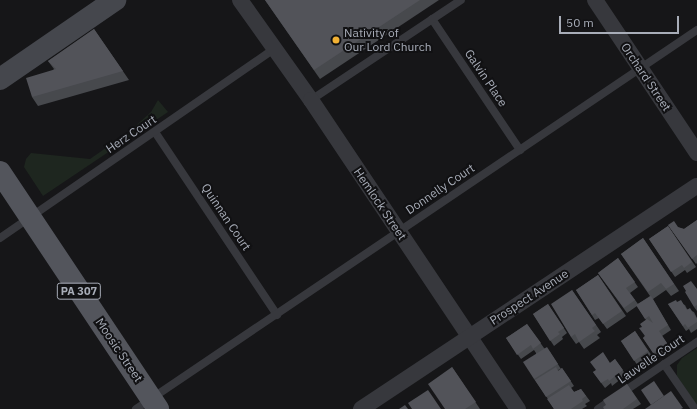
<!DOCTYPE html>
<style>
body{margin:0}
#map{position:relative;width:697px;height:409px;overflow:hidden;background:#161618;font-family:"IBM Plex Sans",sans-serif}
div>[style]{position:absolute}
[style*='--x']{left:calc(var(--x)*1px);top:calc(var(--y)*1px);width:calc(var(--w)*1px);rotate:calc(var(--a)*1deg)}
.green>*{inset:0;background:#1e261f}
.lane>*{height:8px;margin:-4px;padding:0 4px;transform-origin:4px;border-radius:4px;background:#37383d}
.street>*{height:16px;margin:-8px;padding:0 8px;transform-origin:8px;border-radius:8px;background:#37383d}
.secondary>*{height:22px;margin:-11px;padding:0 11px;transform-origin:11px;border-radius:11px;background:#45474d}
.primary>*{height:22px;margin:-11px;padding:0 11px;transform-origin:11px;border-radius:11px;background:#53555c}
.wall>*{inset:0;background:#47494d}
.building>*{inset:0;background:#525359}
.dots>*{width:11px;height:11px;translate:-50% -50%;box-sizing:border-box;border:2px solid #111113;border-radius:50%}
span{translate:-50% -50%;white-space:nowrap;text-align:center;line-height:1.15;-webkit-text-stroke:4px #111113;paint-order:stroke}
.shield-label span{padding:1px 3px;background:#111113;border:1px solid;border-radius:3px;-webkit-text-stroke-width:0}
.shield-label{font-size:11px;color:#a8adb8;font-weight:700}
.poi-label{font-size:12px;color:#a8adb8}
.left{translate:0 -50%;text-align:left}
.street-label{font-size:12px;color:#a8adb8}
.scale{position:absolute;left:559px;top:16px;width:120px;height:18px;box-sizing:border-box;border:2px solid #a8adb8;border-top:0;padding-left:5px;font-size:12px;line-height:14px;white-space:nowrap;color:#a8adb8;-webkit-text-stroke:3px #111113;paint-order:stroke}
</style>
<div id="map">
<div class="green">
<div style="clip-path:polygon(158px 100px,168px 112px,43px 196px,24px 167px,26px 159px,31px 153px,90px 159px,130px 131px,151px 112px)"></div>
<div style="clip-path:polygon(697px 348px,697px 406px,677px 376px,677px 365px,682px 358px)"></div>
</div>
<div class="lane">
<div style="--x:432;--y:19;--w:158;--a:56.1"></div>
<div style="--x:311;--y:100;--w:180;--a:-33.7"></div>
<div style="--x:155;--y:132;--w:220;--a:56.3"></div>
<div style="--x:0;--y:238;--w:333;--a:-34.6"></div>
<div style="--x:664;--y:364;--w:55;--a:55.4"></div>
<div style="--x:136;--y:409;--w:677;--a:-34.04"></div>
<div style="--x:598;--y:409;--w:120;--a:-34.1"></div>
</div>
<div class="street">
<div style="--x:240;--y:0;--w:123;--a:54.6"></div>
<div style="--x:311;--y:100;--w:372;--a:56.2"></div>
<div style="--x:595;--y:0;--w:184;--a:56.3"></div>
<div style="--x:361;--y:409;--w:403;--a:-33.6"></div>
</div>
<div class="secondary">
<div style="--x:0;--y:79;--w:140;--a:-34.5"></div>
</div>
<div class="primary">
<div style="--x:0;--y:172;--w:285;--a:56.3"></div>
</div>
<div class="wall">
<div style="clip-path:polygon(265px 0,439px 0,320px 79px)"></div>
<div style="clip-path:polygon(94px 29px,129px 80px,38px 106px,32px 97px,54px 69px,48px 61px)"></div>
<div style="clip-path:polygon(697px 220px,697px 263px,696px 264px,668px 225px,684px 229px)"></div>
<div style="clip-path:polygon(668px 226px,696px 267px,687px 273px,685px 270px,675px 277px,649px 239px)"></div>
<div style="clip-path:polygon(643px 238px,679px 291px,671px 296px,666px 290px,653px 299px,671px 330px,662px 336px,670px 348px,657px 358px,643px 338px,645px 336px,642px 327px,646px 320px,637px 306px,627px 313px,598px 273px,618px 258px,638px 287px,630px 293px,638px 304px,650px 296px,621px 254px)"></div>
<div style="clip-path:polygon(598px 275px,626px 316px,607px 329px,599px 318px,595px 320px,576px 290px)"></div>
<div style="clip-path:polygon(697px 289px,697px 311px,694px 307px)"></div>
<div style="clip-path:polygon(572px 290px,601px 332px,597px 335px,600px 338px,584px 349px,579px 342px,576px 344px,571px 337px)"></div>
<div style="clip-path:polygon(677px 302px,685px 305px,687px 309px,694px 312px,697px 318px,697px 329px,691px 333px,689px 329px,686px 331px,668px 304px)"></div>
<div style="clip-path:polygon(548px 304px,567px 333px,562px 337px,563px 339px,554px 346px,533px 314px)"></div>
<div style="clip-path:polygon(527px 324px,544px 348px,550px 352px,561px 369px,558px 370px,559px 371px,562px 368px,574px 386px,571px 388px,574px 392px,581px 389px,590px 401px,585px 404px,587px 406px,582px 409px,554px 409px,548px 399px,534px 379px,536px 353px,534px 350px,521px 359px,506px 338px)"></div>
<div style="clip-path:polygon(635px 331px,652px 356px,638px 366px,621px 341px)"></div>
<div style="clip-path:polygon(615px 359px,626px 375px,612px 386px,611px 383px,605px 388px,593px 372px,610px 363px)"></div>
<div style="clip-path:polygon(452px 367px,480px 409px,445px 409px)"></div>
<div style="clip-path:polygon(627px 384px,641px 404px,633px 409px,604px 409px,606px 405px)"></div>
</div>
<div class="building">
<div style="clip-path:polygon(265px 0,420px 0,314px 70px)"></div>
<div style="clip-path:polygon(94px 29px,123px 71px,32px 97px,26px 78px,56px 69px,48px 61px)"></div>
<div style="clip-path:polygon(697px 220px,697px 255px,692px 259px,668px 225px,674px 221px,678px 227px,684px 229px)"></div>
<div style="clip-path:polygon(668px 226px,692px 262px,684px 268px,682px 265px,671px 272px,649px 239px)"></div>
<div style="clip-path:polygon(643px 238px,674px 284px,666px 289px,661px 283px,648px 292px,621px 254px)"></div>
<div style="clip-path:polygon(618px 258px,635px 282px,626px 288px,635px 300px,624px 308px,598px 273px)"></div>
<div style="clip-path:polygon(598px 275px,622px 311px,603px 324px,595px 313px,592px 315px,576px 290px)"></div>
<div style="clip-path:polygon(691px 281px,697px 289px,697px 305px,694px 307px,685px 292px,686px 291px,683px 286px)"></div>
<div style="clip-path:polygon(572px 290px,596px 325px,592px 328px,595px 331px,579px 342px,575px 334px,571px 337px,551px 304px)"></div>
<div style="clip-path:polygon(651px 296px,668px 325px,659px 331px,667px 343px,653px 353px,643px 338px,645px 336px,639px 328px,642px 327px,640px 324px,647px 319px,653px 323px,649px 316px,645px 319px,636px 305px)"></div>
<div style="clip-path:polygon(676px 300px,677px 302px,681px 300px,687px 310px,690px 308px,697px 319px,697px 322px,688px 328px,685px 324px,683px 326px,668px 304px)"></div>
<div style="clip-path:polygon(548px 304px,564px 328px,558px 332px,560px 334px,550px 341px,533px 314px)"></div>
<div style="clip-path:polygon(527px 324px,541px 343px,533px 349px,531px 345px,517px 355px,506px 338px)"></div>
<div style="clip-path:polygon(635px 331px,648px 351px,634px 361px,621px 341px)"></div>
<div style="clip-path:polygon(547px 347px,558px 364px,534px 379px,523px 362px)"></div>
<div style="clip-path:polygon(603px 352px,610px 363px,615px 359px,623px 370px,609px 381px,608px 379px,601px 383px,593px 372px,596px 370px,590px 362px)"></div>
<div style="clip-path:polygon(452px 367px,476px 402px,465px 409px,445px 409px,428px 384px)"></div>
<div style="clip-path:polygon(556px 367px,558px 371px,562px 368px,571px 381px,546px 397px,535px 380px)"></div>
<div style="clip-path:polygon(654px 381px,664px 396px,651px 405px,641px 390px)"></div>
<div style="clip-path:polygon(627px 384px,637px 399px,623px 409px,604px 409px,603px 407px,606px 405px,603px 400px)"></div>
<div style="clip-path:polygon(569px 385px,574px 392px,581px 389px,586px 396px,582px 399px,583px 401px,571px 409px,554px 409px,547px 399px)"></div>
<div style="clip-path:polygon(428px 390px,441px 409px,412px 409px,408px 403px)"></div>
<div style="clip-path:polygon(671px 391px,683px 408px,681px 409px,645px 409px)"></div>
<div style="clip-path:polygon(405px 405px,408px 409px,399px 409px)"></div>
</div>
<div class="dots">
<div style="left:336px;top:40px;background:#f2b134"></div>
</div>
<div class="shield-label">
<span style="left:79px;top:291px">PA 307</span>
</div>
<div class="poi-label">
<span class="left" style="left:344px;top:40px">Nativity of<br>Our Lord Church</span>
</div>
<div class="street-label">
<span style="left:646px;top:77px;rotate:56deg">Orchard Street</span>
<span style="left:486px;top:78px;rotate:56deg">Galvin Place</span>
<span style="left:131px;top:134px;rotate:-34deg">Herz Court</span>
<span style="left:440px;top:189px;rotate:-34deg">Donnelly Court</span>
<span style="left:380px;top:204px;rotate:56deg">Hemlock Street</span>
<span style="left:226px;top:217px;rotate:56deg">Quinnan Court</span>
<span style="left:529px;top:297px;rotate:-33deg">Prospect Avenue</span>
<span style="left:119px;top:350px;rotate:56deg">Moosic Street</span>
<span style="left:651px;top:359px;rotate:-34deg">Lauvelle Court</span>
</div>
<div class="scale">50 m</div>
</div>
